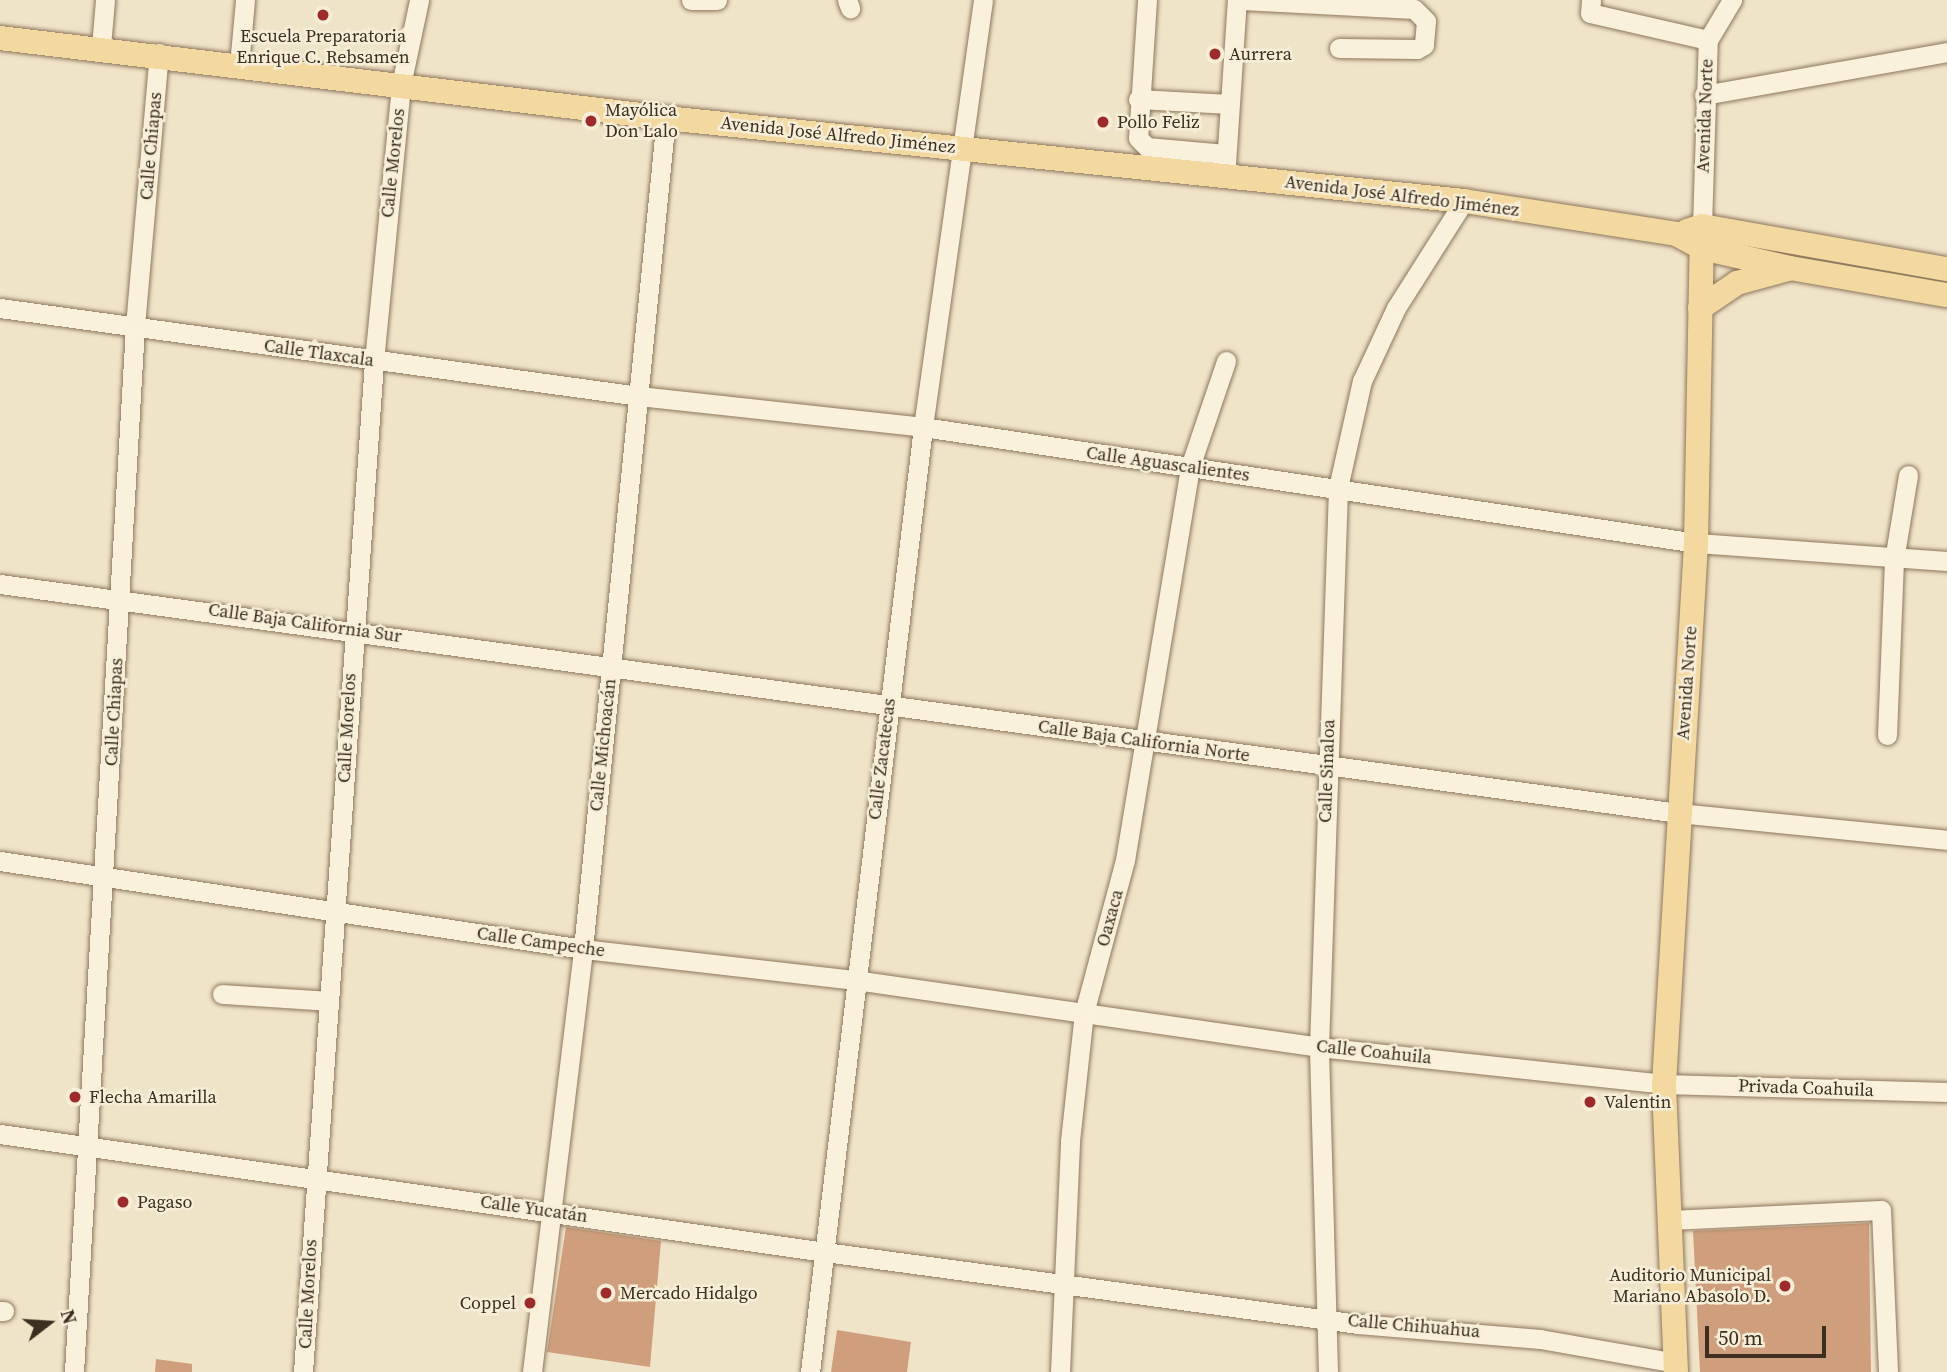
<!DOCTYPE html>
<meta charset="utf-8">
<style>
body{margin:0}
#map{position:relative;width:1947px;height:1372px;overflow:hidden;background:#f0e4c8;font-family:"Source Serif 4",serif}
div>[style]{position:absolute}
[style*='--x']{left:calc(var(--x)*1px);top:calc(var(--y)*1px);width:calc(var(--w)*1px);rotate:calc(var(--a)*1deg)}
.building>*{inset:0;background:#cf9f7d}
.roads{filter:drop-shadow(0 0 2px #8d765c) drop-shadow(0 0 2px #8d765c)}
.minor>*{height:19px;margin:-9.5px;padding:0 9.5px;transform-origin:9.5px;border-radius:9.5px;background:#faf1dc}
.major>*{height:24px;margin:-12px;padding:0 12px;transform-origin:12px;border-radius:12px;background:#f3d9a0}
.dots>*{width:19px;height:19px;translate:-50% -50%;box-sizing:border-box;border:4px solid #f7eed8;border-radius:50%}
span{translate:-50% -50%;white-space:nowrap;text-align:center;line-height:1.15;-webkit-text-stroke:5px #f7eed8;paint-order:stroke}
.poi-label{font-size:18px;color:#3d2e20}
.left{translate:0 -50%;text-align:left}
.right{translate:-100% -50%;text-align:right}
.street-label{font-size:18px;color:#3d2e20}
.north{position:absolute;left:14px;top:1288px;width:70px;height:70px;-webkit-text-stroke:5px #f7eed8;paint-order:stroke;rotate:73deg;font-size:19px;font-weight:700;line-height:28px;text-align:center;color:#3d2e20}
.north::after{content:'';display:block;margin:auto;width:24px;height:32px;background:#3d2e20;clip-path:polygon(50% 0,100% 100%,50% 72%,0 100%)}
.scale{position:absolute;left:1705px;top:1326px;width:121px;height:32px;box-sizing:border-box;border:4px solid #3d2e20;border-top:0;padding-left:9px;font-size:21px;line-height:24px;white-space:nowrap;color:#3d2e20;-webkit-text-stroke:5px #f7eed8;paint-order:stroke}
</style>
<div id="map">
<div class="building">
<div style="clip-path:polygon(1869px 1223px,1871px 1372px,1700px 1372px,1693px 1231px)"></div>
<div style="clip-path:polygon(566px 1227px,661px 1241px,650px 1367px,547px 1352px)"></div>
<div style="clip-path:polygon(837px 1330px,911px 1342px,907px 1372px,831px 1372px)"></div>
<div style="clip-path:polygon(156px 1359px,192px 1364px,192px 1372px,155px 1372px)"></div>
</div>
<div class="roads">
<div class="minor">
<div style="--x:691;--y:0;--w:26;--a:0"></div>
<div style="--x:847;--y:0;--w:9;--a:69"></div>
<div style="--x:1147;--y:0;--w:138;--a:93.7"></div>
<div style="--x:1138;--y:138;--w:13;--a:45"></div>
<div style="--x:1147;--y:147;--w:79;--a:5.1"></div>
<div style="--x:1242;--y:0;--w:172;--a:3"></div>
<div style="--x:1414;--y:9;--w:17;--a:45"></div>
<div style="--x:1426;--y:21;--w:24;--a:95"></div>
<div style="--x:1424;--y:45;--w:8;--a:150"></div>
<div style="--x:1417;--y:49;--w:78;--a:-179.3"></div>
<div style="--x:1591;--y:0;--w:13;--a:94"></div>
<div style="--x:1590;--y:13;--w:121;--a:12.9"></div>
<div style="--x:101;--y:46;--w:46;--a:-85"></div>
<div style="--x:239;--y:65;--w:65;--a:-84.7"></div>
<div style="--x:1704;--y:95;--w:247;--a:-10"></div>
<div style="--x:1138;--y:99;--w:92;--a:3.1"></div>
<div style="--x:1226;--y:164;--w:164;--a:-86.2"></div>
<div style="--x:1702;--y:226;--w:186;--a:-88.2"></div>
<div style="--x:1708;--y:40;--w:47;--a:-59"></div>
<div style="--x:0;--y:308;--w:645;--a:7.84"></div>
<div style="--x:639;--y:396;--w:286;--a:6.2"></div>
<div style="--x:923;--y:427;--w:782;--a:8.53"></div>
<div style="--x:1696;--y:543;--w:252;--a:4.1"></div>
<div style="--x:0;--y:584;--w:1694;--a:7.77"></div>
<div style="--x:1678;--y:813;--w:270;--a:5.7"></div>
<div style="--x:1887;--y:735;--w:175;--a:-87.7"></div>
<div style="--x:1894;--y:560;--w:86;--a:-80.6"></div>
<div style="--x:0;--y:861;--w:590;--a:8.58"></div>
<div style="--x:583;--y:949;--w:274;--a:6.5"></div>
<div style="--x:855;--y:980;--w:469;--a:8.2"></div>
<div style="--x:1319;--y:1047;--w:347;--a:6.1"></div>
<div style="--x:1664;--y:1084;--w:283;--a:1.6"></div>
<div style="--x:222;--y:994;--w:107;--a:3.7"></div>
<div style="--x:0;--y:1134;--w:833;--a:8.14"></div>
<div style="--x:825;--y:1252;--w:538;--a:7.69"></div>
<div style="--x:1358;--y:1324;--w:183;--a:4.7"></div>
<div style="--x:1540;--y:1339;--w:138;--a:10"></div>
<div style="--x:1669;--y:1220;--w:212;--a:-2.7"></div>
<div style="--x:1881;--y:1210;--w:162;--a:87.5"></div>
<div style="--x:0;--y:1311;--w:4;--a:0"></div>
<div style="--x:74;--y:1372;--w:1048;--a:-86.66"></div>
<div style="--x:135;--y:326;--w:274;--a:-85"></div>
<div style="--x:303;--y:1372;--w:1013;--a:-85.98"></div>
<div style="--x:374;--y:361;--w:277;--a:-84.4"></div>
<div style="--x:401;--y:85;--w:87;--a:-78"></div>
<div style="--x:532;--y:1372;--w:426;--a:-83.1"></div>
<div style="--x:583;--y:949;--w:835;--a:-84.3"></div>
<div style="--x:810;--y:1372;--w:952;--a:-83.18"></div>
<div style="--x:923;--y:427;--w:431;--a:-82"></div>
<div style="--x:1060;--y:1372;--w:231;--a:-87.5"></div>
<div style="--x:1070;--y:1141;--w:129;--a:-83.8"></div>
<div style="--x:1084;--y:1013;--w:158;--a:-75"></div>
<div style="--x:1125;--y:860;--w:398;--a:-80.6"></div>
<div style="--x:1190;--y:467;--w:112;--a:-71.2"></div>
<div style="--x:1328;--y:1372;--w:325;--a:-91.6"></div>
<div style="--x:1319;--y:1047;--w:559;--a:-88.05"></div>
<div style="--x:1338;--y:488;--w:110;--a:-77.4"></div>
<div style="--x:1362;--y:381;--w:81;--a:-65"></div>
<div style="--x:1396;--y:308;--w:127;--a:-57.6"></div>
</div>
<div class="major">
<div style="--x:0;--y:38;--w:671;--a:6.85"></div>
<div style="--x:666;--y:118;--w:802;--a:5.94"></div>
<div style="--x:1464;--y:201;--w:215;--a:8.8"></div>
<div style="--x:1676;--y:234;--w:30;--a:28"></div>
<div style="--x:1702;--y:248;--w:90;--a:12.8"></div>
<div style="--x:1790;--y:268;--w:159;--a:9.8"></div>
<div style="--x:1687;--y:231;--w:16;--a:-18"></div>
<div style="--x:1702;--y:226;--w:249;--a:10"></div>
<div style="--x:1700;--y:308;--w:45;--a:-34"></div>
<div style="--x:1737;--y:283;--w:53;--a:-15.4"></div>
<div style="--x:1676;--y:1372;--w:288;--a:-92.4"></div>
<div style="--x:1664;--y:1084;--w:542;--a:-86.61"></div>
<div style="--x:1696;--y:543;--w:317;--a:-88.9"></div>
</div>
</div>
<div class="dots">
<div style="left:323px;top:15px;background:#9e2a2b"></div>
<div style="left:1215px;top:54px;background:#9e2a2b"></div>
<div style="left:591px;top:121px;background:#9e2a2b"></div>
<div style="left:1103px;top:122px;background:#9e2a2b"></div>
<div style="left:75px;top:1097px;background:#9e2a2b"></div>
<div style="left:1590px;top:1102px;background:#9e2a2b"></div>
<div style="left:123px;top:1202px;background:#9e2a2b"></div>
<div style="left:1785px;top:1286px;background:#9e2a2b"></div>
<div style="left:606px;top:1293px;background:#9e2a2b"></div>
<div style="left:530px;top:1303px;background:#9e2a2b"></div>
</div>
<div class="poi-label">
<span style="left:323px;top:47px">Escuela Preparatoria<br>Enrique C. Rebsamen</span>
<span class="left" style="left:1229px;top:54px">Aurrera</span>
<span class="left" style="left:605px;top:121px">Mayólica<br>Don Lalo</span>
<span class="left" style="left:1117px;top:122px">Pollo Feliz</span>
<span class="left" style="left:89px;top:1097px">Flecha Amarilla</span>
<span class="left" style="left:1604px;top:1102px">Valentin</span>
<span class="left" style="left:137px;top:1202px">Pagaso</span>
<span class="right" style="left:1771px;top:1286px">Auditorio Municipal<br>Mariano Abasolo D.</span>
<span class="left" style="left:620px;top:1293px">Mercado Hidalgo</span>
<span class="right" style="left:516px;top:1303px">Coppel</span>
</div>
<div class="street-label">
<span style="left:1705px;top:116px;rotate:-88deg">Avenida Norte</span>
<span style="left:838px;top:135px;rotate:6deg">Avenida José Alfredo Jiménez</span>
<span style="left:151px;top:146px;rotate:-85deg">Calle Chiapas</span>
<span style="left:393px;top:163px;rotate:-84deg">Calle Morelos</span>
<span style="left:1402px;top:196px;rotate:7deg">Avenida José Alfredo Jiménez</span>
<span style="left:319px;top:353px;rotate:8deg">Calle Tlaxcala</span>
<span style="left:1168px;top:464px;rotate:8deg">Calle Aguascalientes</span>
<span style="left:305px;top:623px;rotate:8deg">Calle Baja California Sur</span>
<span style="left:1687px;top:683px;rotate:-86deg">Avenida Norte</span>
<span style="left:114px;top:712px;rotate:-87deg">Calle Chiapas</span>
<span style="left:347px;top:728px;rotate:-87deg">Calle Morelos</span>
<span style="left:1144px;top:741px;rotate:8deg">Calle Baja California Norte</span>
<span style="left:603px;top:745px;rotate:-84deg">Calle Michoacán</span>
<span style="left:882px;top:759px;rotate:-83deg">Calle Zacatecas</span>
<span style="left:1327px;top:771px;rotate:-88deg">Calle Sinaloa</span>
<span style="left:1110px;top:918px;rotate:-75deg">Oaxaca</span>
<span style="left:541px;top:942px;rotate:8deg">Calle Campeche</span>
<span style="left:1374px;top:1052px;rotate:6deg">Calle Coahuila</span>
<span style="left:1806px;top:1088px;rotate:2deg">Privada Coahuila</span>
<span style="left:534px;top:1209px;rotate:8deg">Calle Yucatán</span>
<span style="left:308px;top:1294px;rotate:-87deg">Calle Morelos</span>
<span style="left:1414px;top:1326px;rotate:5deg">Calle Chihuahua</span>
</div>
<div class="north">N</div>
<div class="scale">50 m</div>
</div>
